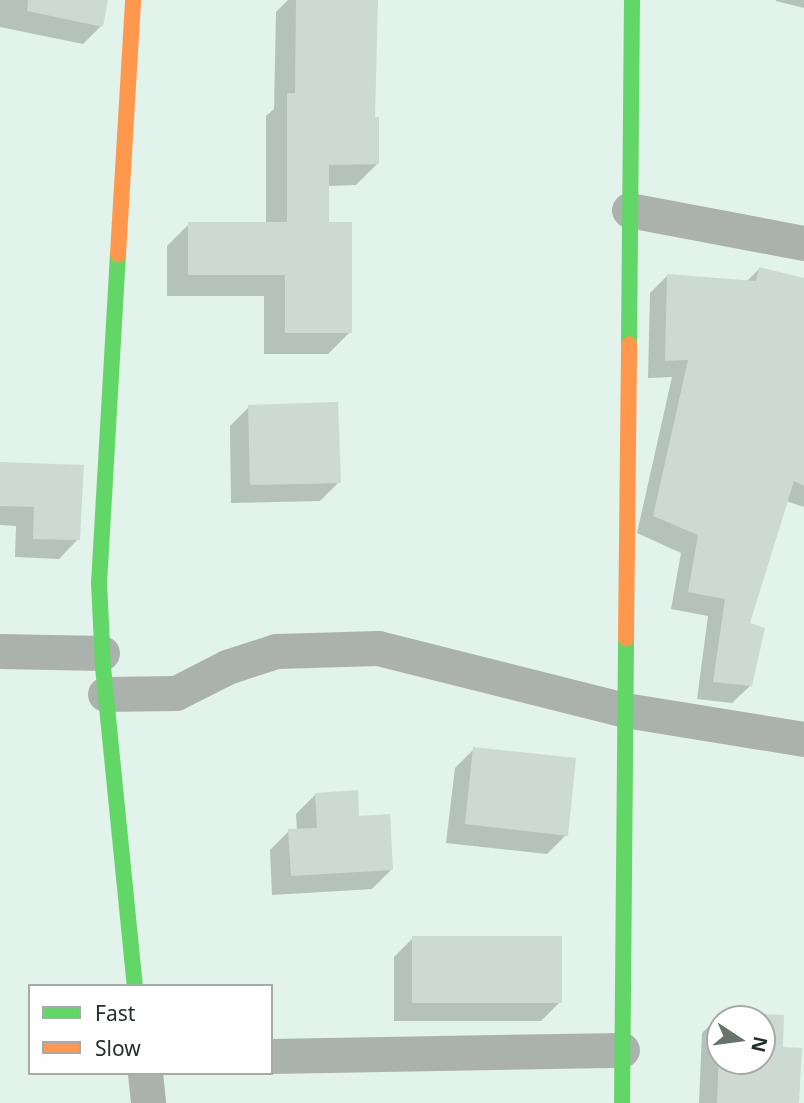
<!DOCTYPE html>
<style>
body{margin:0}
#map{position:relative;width:804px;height:1103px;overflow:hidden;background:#e1f3ea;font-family:"Noto Sans",sans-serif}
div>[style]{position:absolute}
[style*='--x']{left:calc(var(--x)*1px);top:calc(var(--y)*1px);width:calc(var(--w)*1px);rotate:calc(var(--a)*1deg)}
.shadow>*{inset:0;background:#0003}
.building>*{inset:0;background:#ccdad3}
.street>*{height:35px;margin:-17.5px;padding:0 17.5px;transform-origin:17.5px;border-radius:17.5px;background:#abb2ae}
.fast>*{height:16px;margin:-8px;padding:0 8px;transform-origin:8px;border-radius:8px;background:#63d668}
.slow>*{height:16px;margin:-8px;padding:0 8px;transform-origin:8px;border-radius:8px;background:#ff974d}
span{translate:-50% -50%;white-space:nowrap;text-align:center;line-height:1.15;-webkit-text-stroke:7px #fefefe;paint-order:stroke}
.legend{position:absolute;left:28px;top:984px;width:245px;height:91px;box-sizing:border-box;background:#fefefe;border:2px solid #a6aba9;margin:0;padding:9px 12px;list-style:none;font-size:21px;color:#232f29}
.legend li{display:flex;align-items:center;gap:14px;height:35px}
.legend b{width:35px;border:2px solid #a6aba9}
.north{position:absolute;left:706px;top:1005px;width:70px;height:70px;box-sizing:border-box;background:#fefefe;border:2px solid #a6aba9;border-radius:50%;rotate:103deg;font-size:19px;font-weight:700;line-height:28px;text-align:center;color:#232f29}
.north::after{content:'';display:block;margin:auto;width:24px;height:32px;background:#66746d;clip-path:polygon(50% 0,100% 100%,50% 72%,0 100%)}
</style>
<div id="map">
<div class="shadow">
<div style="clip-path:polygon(0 0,106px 0,101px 26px,83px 44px,0 27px)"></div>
<div style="clip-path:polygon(288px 0,376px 0,374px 118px,377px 164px,356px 185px,327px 186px,328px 224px,350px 332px,328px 354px,264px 354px,264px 296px,167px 296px,167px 246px,189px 224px,266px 224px,266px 116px,274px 109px,276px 12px)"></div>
<div style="clip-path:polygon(804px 0,804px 8px,776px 1px,776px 0)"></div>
<div style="clip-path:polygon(759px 269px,804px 280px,804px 507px,786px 501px,748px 624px,750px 686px,732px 703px,697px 699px,708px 616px,671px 609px,681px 553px,637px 533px,672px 377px,648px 378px,650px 293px,667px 276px,746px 282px)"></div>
<div style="clip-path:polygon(249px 407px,339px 482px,320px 501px,231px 503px,230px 426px)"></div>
<div style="clip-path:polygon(0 464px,78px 539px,59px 559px,15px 557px,16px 526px,0 525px)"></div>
<div style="clip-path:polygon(474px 749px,566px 835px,547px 854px,446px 843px,455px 768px)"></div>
<div style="clip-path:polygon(315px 795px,357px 818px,391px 870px,372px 889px,272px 895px,270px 850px,289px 831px,297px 831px,296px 814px)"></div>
<div style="clip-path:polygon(413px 938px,560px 1002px,541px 1021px,394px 1021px,394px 957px)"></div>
<div style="clip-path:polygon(evenodd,721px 1014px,782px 1016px,781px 1049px,798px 1103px,699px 1103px,702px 1033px,721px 1014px,720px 1019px,762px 1019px,762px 1061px,720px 1061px,720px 1019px)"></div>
</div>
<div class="building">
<div style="clip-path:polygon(28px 0,108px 0,103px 27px,27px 11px)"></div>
<div style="clip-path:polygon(296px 0,378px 0,375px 117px,379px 117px,379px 164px,329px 165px,329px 222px,352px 222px,352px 333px,285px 333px,285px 275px,188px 275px,188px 222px,287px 222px,287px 93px,295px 93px)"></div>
<div style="clip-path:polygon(759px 267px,804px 278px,804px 486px,794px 481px,750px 623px,765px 628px,752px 686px,713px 682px,725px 599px,688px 592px,698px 535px,653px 516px,688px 360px,665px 361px,667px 274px,756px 281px)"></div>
<div style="clip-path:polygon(338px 402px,341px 483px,250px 485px,248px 405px)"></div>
<div style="clip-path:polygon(0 462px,84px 465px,80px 540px,33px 539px,34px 507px,0 506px)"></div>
<div style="clip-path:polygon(473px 747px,576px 758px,568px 836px,465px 824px)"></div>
<div style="clip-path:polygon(358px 790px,359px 816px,390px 814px,393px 870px,291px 876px,288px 829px,317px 828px,315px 793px)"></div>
<div style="clip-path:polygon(412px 936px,562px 936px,562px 1003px,412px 1003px)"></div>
<div style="clip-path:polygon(721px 1012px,784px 1015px,783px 1047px,802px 1048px,799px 1103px,717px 1103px,720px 1028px,720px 1061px,762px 1061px,762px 1019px,720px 1019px)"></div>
</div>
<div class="street">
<div style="--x:629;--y:210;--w:178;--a:10.7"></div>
<div style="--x:0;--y:651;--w:102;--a:1.1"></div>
<div style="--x:105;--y:694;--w:71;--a:-0.8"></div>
<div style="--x:176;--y:693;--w:57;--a:-27"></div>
<div style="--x:227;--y:667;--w:52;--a:-18.1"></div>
<div style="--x:276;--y:651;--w:102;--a:-1.7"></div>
<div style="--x:378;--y:648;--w:255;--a:14.1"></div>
<div style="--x:625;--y:710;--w:181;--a:9.2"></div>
<div style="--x:271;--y:1056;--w:351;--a:-1"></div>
<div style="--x:145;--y:1073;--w:30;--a:84"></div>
</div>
<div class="fast">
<div style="--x:118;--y:254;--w:329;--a:93.3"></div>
<div style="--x:99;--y:582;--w:85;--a:87.3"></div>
<div style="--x:103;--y:667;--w:321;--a:84.3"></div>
<div style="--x:629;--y:344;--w:344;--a:-89.5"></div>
<div style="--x:622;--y:1103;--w:465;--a:-89.5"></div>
</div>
<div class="slow">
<div style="--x:118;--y:254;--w:254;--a:-86.6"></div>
<div style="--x:626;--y:638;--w:294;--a:-89.4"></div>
</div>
<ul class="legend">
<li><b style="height:9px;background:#63d668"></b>Fast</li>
<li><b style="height:9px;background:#ff974d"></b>Slow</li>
</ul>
<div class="north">N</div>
</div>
